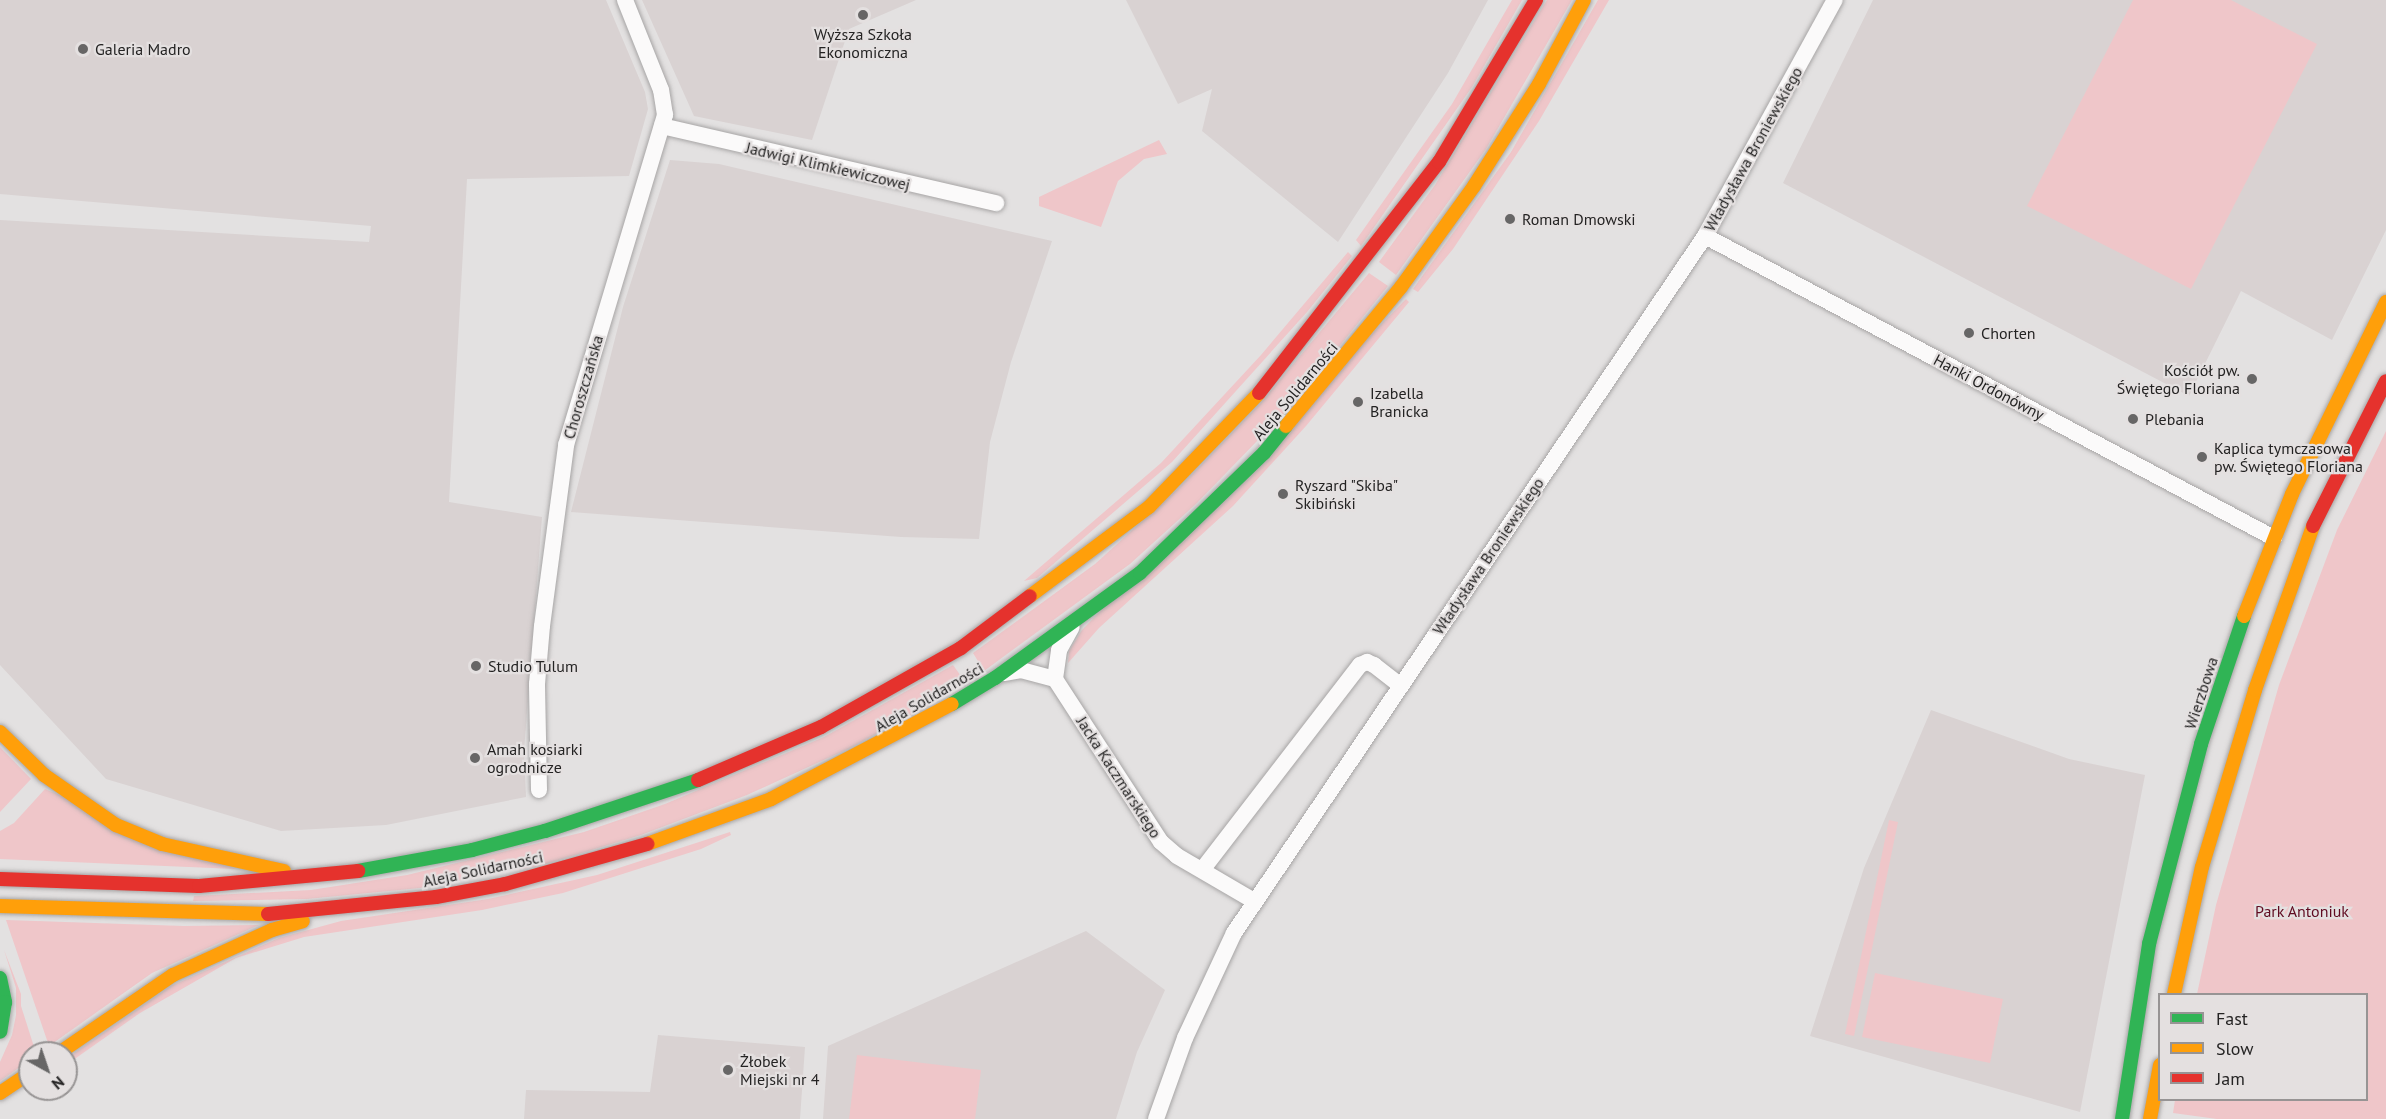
<!DOCTYPE html>
<meta charset="utf-8">
<style>
body{margin:0}
#map{position:relative;width:2386px;height:1119px;overflow:hidden;background:#e3e1e1;font-family:"PT Sans",sans-serif}
div>[style]{position:absolute}
[style*='--x']{left:calc(var(--x)*1px);top:calc(var(--y)*1px);width:calc(var(--w)*1px);rotate:calc(var(--a)*1deg)}
.built>*{inset:0;background:#d9d2d2}
.green>*{inset:0;background:#efc6c9}
.roads{filter:drop-shadow(0 0 2px #a7a5a5) drop-shadow(0 0 2px #a7a5a5)}
.street>*{height:16px;margin:-8px;padding:0 8px;transform-origin:8px;border-radius:8px;background:#fbfafa}
.fast>*{height:14px;margin:-7px;padding:0 7px;transform-origin:7px;border-radius:7px;background:#30b455}
.slow>*{height:14px;margin:-7px;padding:0 7px;transform-origin:7px;border-radius:7px;background:#ff9f0a}
.jam>*{height:14px;margin:-7px;padding:0 7px;transform-origin:7px;border-radius:7px;background:#e5322d}
.dots>*{width:16px;height:16px;translate:-50% -50%;box-sizing:border-box;border:3px solid #e4e0e0;border-radius:50%}
span{translate:-50% -50%;white-space:nowrap;text-align:center;line-height:1.15;-webkit-text-stroke:4.5px #e4e0e0;paint-order:stroke}
.poi-label{font-size:16px;color:#242323}
.left{translate:0 -50%;text-align:left}
.right{translate:-100% -50%;text-align:right}
.street-label{font-size:16px;color:#242323}
.park-label{font-size:16px;color:#600b21}
.legend{position:absolute;left:2158px;top:993px;width:210px;height:108px;box-sizing:border-box;background:#e4e0e0;border:2px solid #979494;margin:0;padding:8px 10px;list-style:none;font-size:18px;color:#242323}
.legend li{display:flex;align-items:center;gap:12px;height:30px}
.legend b{width:30px;border:2px solid #979494}
.north{position:absolute;left:18px;top:1041px;width:60px;height:60px;box-sizing:border-box;background:#e4e0e0;border:2px solid #979494;border-radius:50%;rotate:140deg;font-size:16px;font-weight:700;line-height:24px;text-align:center;color:#242323}
.north::after{content:'';display:block;margin:auto;width:21px;height:27px;background:#676666;clip-path:polygon(50% 0,100% 100%,50% 72%,0 100%)}
</style>
<div id="map">
<div class="built">
<div style="clip-path:polygon(0 0,606px 0,645px 92px,648px 109px,629px 176px,467px 179px,449px 502px,542px 517px,524px 751px,526px 797px,386px 825px,281px 831px,106px 779px,0 665px,0 220px,369px 242px,371px 226px,0 194px)"></div>
<div style="clip-path:polygon(642px 0,916px 0,849px 29px,812px 140px,694px 116px)"></div>
<div style="clip-path:polygon(1126px 0,1488px 0,1448px 73px,1338px 242px,1202px 131px,1212px 89px,1178px 104px)"></div>
<div style="clip-path:polygon(1873px 0,2386px 0,2386px 230px,2332px 340px,2241px 291px,2189px 396px,1783px 183px)"></div>
<div style="clip-path:polygon(670px 160px,719px 164px,1052px 241px,1011px 362px,990px 442px,979px 539px,901px 537px,571px 512px,623px 307px)"></div>
<div style="clip-path:polygon(1931px 710px,2069px 759px,2145px 775px,2080px 1112px,1810px 1036px,1864px 868px)"></div>
<div style="clip-path:polygon(1086px 931px,1165px 990px,1137px 1052px,1116px 1119px,823px 1119px,828px 1046px)"></div>
<div style="clip-path:polygon(658px 1035px,805px 1047px,800px 1119px,524px 1119px,526px 1090px,650px 1092px)"></div>
</div>
<div class="green">
<div style="clip-path:polygon(1512px 0,1522px 0,1472px 87px,1361px 246px,1356px 240px,1452px 104px)"></div>
<div style="clip-path:polygon(1547px 0,1572px 0,1486px 149px,1396px 275px,1379px 262px,1435px 185px)"></div>
<div style="clip-path:polygon(1598px 0,1609px 0,1539px 121px,1453px 249px,1418px 292px,1413px 289px,1511px 152px)"></div>
<div style="clip-path:polygon(2133px 0,2231px 0,2317px 44px,2191px 289px,2027px 206px)"></div>
<div style="clip-path:polygon(1159px 140px,1167px 154px,1144px 159px,1118px 181px,1101px 227px,1039px 206px,1039px 197px)"></div>
<div style="clip-path:polygon(1348px 252px,1352px 256px,1307px 312px,1172px 462px,1037px 578px,1024px 581px,1161px 463px,1261px 355px)"></div>
<div style="clip-path:polygon(1369px 273px,1388px 286px,1291px 406px,1197px 503px,1130px 564px,984px 671px,973px 653px,1095px 564px,1181px 486px,1260px 404px)"></div>
<div style="clip-path:polygon(1406px 299px,1409px 302px,1306px 426px,1233px 506px,1099px 628px,1068px 663px,1069px 651px,1082px 630px)"></div>
<div style="clip-path:polygon(2386px 431px,2386px 1119px,2217px 1119px,2173px 1113px,2175px 1100px,2366px 1100px,2366px 994px,2197px 994px,2216px 905px,2279px 685px,2337px 530px)"></div>
<div style="clip-path:polygon(953px 665px,966px 683px,925px 707px,850px 748px,747px 795px,641px 835px,542px 865px,420px 888px,307px 899px,193px 901px,194px 896px,311px 890px,407px 875px,584px 832px,665px 804px,824px 737px)"></div>
<div style="clip-path:polygon(0 747px,31px 779px,0 812px)"></div>
<div style="clip-path:polygon(45px 789px,236px 869px,0 859px,0 831px,14px 823px)"></div>
<div style="clip-path:polygon(1889px 820px,1898px 822px,1854px 1036px,1845px 1034px)"></div>
<div style="clip-path:polygon(730px 832px,731px 835px,701px 849px,563px 893px,482px 910px,304px 937px,236px 958px,140px 1013px,66px 1065px,66px 1059px,171px 986px,279px 938px,341px 921px,488px 899px,597px 875px)"></div>
<div style="clip-path:polygon(6px 920px,184px 926px,259px 925px,152px 973px,49px 1046px)"></div>
<div style="clip-path:polygon(4px 950px,21px 994px,21px 1006px,36px 1053px,30px 1053px,30px 1060px,0 1081px,0 1062px,12px 1035px,16px 1015px,16px 988px)"></div>
<div style="clip-path:polygon(1875px 973px,2003px 999px,1990px 1063px,1862px 1037px)"></div>
<div style="clip-path:polygon(857px 1055px,981px 1070px,975px 1119px,849px 1119px)"></div>
</div>
<div class="roads">
<div class="street">
<div style="--x:662;--y:126;--w:343;--a:13"></div>
<div style="--x:1705;--y:236;--w:644;--a:27.96"></div>
<div style="--x:1004;--y:673;--w:17;--a:-10"></div>
<div style="--x:1021;--y:670;--w:35;--a:15"></div>
<div style="--x:1055;--y:679;--w:194;--a:57"></div>
<div style="--x:1161;--y:842;--w:21;--a:41"></div>
<div style="--x:1177;--y:856;--w:89;--a:30.3"></div>
<div style="--x:1055;--y:679;--w:29;--a:-82"></div>
<div style="--x:1059;--y:650;--w:26;--a:-61"></div>
<div style="--x:539;--y:790;--w:106;--a:-91.1"></div>
<div style="--x:537;--y:684;--w:58;--a:-85.1"></div>
<div style="--x:542;--y:626;--w:183;--a:-82.4"></div>
<div style="--x:566;--y:445;--w:345;--a:-73.3"></div>
<div style="--x:665;--y:115;--w:25;--a:-99"></div>
<div style="--x:661;--y:90;--w:97;--a:-111.8"></div>
<div style="--x:1202;--y:870;--w:259;--a:-52.4"></div>
<div style="--x:1360;--y:665;--w:8;--a:-23"></div>
<div style="--x:1367;--y:662;--w:8;--a:23"></div>
<div style="--x:1374;--y:665;--w:33;--a:38"></div>
<div style="--x:1156;--y:1119;--w:86;--a:-70.3"></div>
<div style="--x:1185;--y:1038;--w:116;--a:-65"></div>
<div style="--x:1234;--y:933;--w:841;--a:-55.95"></div>
<div style="--x:1705;--y:236;--w:269;--a:-61.2"></div>
</div>
<div class="fast">
<div style="--x:952;--y:704;--w:50;--a:-31.2"></div>
<div style="--x:995;--y:678;--w:179;--a:-35.9"></div>
<div style="--x:1140;--y:573;--w:173;--a:-44.1"></div>
<div style="--x:1264;--y:453;--w:35;--a:-51"></div>
<div style="--x:358;--y:871;--w:116;--a:-10.4"></div>
<div style="--x:472;--y:850;--w:75;--a:-14.6"></div>
<div style="--x:545;--y:831;--w:161;--a:-18.4"></div>
<div style="--x:0;--y:978;--w:25;--a:78"></div>
<div style="--x:5;--y:1002;--w:30;--a:99"></div>
<div style="--x:2122;--y:1119;--w:177;--a:-81.2"></div>
<div style="--x:2149;--y:944;--w:207;--a:-75.4"></div>
<div style="--x:2201;--y:744;--w:135;--a:-71.4"></div>
</div>
<div class="slow">
<div style="--x:1286;--y:426;--w:180;--a:-50.4"></div>
<div style="--x:1401;--y:287;--w:125;--a:-54.1"></div>
<div style="--x:1474;--y:186;--w:121;--a:-57.5"></div>
<div style="--x:1539;--y:84;--w:95;--a:-61.8"></div>
<div style="--x:1030;--y:596;--w:149;--a:-36.8"></div>
<div style="--x:1149;--y:507;--w:158;--a:-46"></div>
<div style="--x:2244;--y:616;--w:131;--a:-68.5"></div>
<div style="--x:2292;--y:494;--w:214;--a:-63.9"></div>
<div style="--x:0;--y:732;--w:62;--a:44.3"></div>
<div style="--x:44;--y:775;--w:88;--a:34.8"></div>
<div style="--x:116;--y:825;--w:50;--a:22.4"></div>
<div style="--x:162;--y:844;--w:125;--a:12.5"></div>
<div style="--x:647;--y:844;--w:132;--a:-19.9"></div>
<div style="--x:771;--y:799;--w:204;--a:-27.7"></div>
<div style="--x:0;--y:906;--w:268;--a:1.7"></div>
<div style="--x:2174;--y:994;--w:130;--a:-77.6"></div>
<div style="--x:2202;--y:867;--w:185;--a:-73.3"></div>
<div style="--x:2255;--y:690;--w:174;--a:-70.5"></div>
<div style="--x:59;--y:1053;--w:138;--a:-34.4"></div>
<div style="--x:173;--y:975;--w:109;--a:-24.4"></div>
<div style="--x:272;--y:930;--w:32;--a:-16"></div>
<div style="--x:0;--y:1093;--w:36;--a:-34"></div>
<div style="--x:2150;--y:1119;--w:55;--a:-79.5"></div>
</div>
<div class="jam">
<div style="--x:1259;--y:393;--w:293;--a:-52.1"></div>
<div style="--x:1439;--y:162;--w:189;--a:-59.1"></div>
<div style="--x:2313;--y:526;--w:162;--a:-63.3"></div>
<div style="--x:698;--y:780;--w:134;--a:-23.3"></div>
<div style="--x:821;--y:727;--w:161;--a:-29.4"></div>
<div style="--x:961;--y:648;--w:86;--a:-37"></div>
<div style="--x:0;--y:879;--w:199;--a:2"></div>
<div style="--x:199;--y:886;--w:160;--a:-5.4"></div>
<div style="--x:268;--y:914;--w:169;--a:-5.8"></div>
<div style="--x:436;--y:897;--w:70;--a:-10.7"></div>
<div style="--x:505;--y:884;--w:148;--a:-15.7"></div>
</div>
</div>
<div class="dots">
<div style="left:863px;top:15px;background:#676666"></div>
<div style="left:83px;top:49px;background:#676666"></div>
<div style="left:1510px;top:219px;background:#676666"></div>
<div style="left:1969px;top:333px;background:#676666"></div>
<div style="left:2252px;top:379px;background:#676666"></div>
<div style="left:1358px;top:402px;background:#676666"></div>
<div style="left:2133px;top:419px;background:#676666"></div>
<div style="left:2202px;top:457px;background:#676666"></div>
<div style="left:1283px;top:494px;background:#676666"></div>
<div style="left:476px;top:666px;background:#676666"></div>
<div style="left:475px;top:758px;background:#676666"></div>
<div style="left:728px;top:1070px;background:#676666"></div>
</div>
<div class="poi-label">
<span style="left:863px;top:43px">Wyższa Szkoła<br>Ekonomiczna</span>
<span class="left" style="left:95px;top:49px">Galeria Madro</span>
<span class="left" style="left:1522px;top:219px">Roman Dmowski</span>
<span class="left" style="left:1981px;top:333px">Chorten</span>
<span class="right" style="left:2240px;top:379px">Kościół pw.<br>Świętego Floriana</span>
<span class="left" style="left:1370px;top:402px">Izabella<br>Branicka</span>
<span class="left" style="left:2145px;top:419px">Plebania</span>
<span class="left" style="left:2214px;top:457px">Kaplica tymczasowa<br>pw. Świętego Floriana</span>
<span class="left" style="left:1295px;top:494px">Ryszard "Skiba"<br>Skibiński</span>
<span class="left" style="left:488px;top:666px">Studio Tulum</span>
<span class="left" style="left:487px;top:758px">Amah kosiarki<br>ogrodnicze</span>
<span class="left" style="left:740px;top:1070px">Żłobek<br>Miejski nr 4</span>
</div>
<div class="street-label">
<span style="left:1753px;top:149px;rotate:-61deg">Władysława Broniewskiego</span>
<span style="left:828px;top:166px;rotate:13deg">Jadwigi Klimkiewiczowej</span>
<span style="left:583px;top:387px;rotate:-74deg">Choroszczańska</span>
<span style="left:1989px;top:387px;rotate:28deg">Hanki Ordonówny</span>
<span style="left:1295px;top:391px;rotate:-50deg">Aleja Solidarności</span>
<span style="left:1488px;top:556px;rotate:-56deg">Władysława Broniewskiego</span>
<span style="left:2201px;top:693px;rotate:-72deg">Wierzbowa</span>
<span style="left:929px;top:697px;rotate:-30deg">Aleja Solidarności</span>
<span style="left:1119px;top:777px;rotate:57deg">Jacka Kaczmarskiego</span>
<span style="left:483px;top:869px;rotate:-12deg">Aleja Solidarności</span>
</div>
<div class="park-label">
<span style="left:2302px;top:911px">Park Antoniuk</span>
</div>
<ul class="legend">
<li><b style="height:8px;background:#30b455"></b>Fast</li>
<li><b style="height:8px;background:#ff9f0a"></b>Slow</li>
<li><b style="height:8px;background:#e5322d"></b>Jam</li>
</ul>
<div class="north">N</div>
</div>
